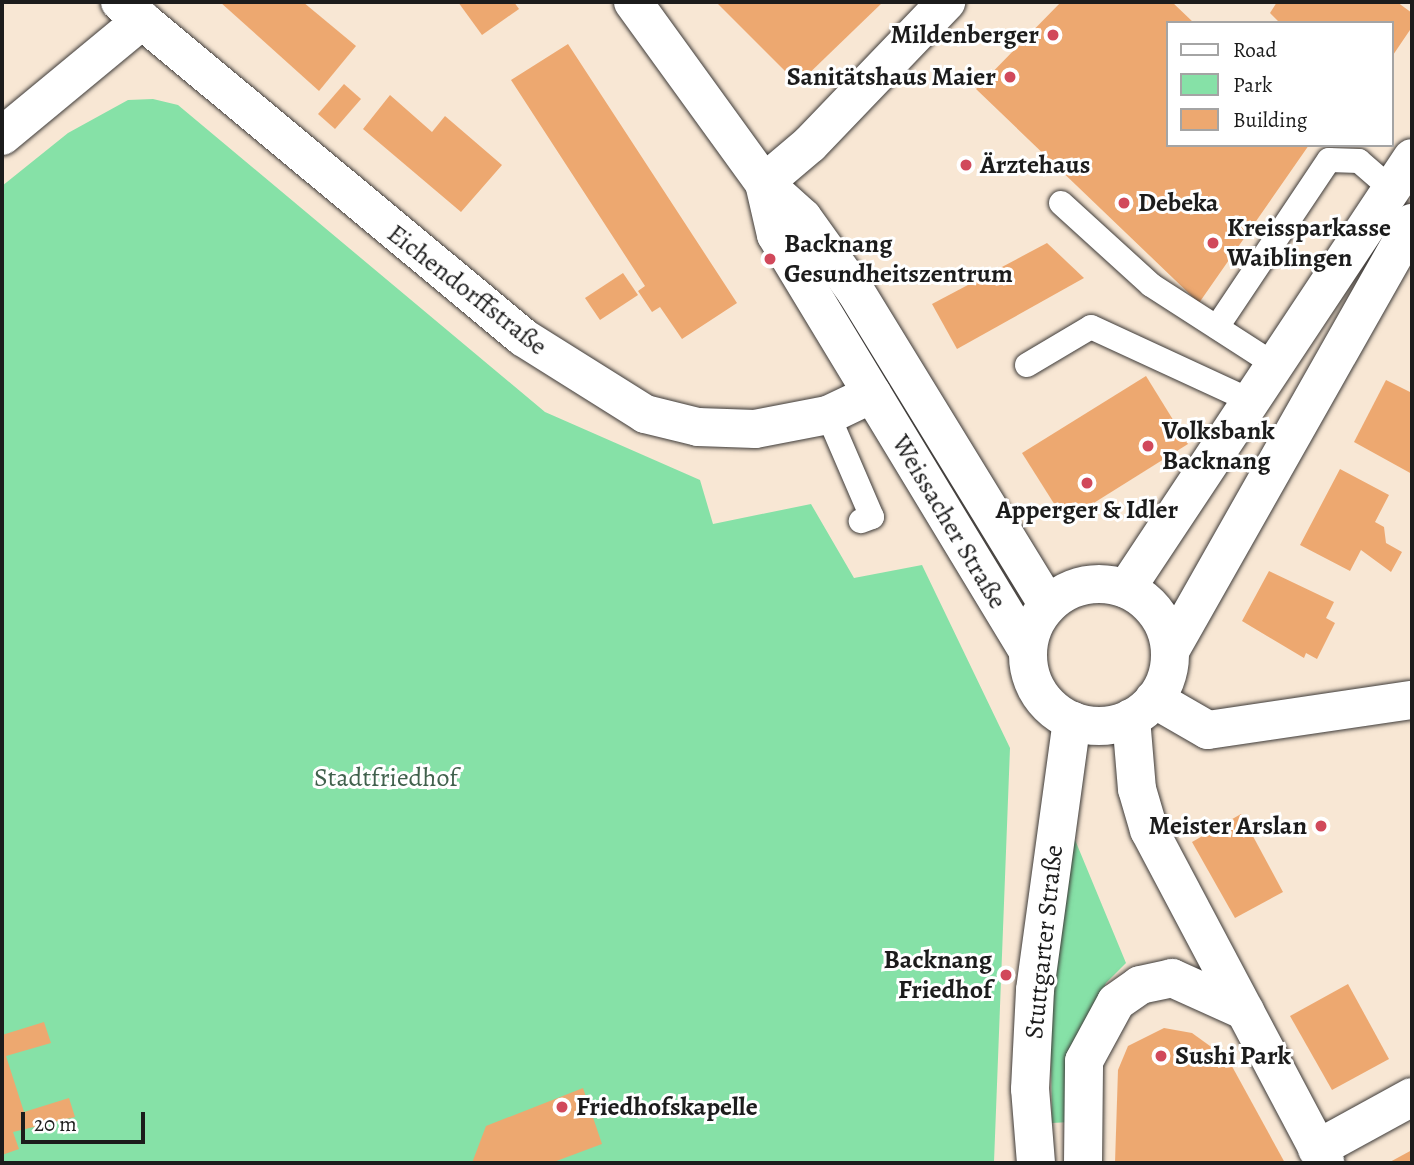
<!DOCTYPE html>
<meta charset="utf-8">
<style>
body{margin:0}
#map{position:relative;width:1414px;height:1165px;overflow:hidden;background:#f8e7d4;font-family:Alegreya,serif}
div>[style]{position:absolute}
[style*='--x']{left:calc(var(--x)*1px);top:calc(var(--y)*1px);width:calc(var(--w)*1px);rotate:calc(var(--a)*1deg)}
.green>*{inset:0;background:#86e1a7}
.building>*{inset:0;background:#eda870}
.roads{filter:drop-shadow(0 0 2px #3d3a38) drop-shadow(0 0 2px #3d3a38)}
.service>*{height:24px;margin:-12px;padding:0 12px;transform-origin:12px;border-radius:12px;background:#fff}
.minor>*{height:38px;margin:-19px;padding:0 19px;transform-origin:19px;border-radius:19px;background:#fff}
.tertiary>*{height:38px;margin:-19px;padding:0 19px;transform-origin:19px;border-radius:19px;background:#fff}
.tertiary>.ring{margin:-19px;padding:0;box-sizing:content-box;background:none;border:38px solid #fff;border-radius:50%}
.dots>*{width:19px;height:19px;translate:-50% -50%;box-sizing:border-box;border:4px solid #fff;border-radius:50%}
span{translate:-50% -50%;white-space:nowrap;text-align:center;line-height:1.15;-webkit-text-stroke:6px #fff;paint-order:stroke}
.poi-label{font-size:26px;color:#1c1c1c;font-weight:700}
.right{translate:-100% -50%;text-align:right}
.left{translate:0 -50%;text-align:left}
.street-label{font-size:26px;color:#1c1c1c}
.park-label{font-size:26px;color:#41614d}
.frame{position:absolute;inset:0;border:4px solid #1c1c1c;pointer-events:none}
.legend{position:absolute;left:1166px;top:21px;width:228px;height:126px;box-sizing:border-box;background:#fff;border:2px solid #a4a4a4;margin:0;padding:9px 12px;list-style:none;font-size:21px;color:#1c1c1c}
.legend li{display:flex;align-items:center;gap:14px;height:35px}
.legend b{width:35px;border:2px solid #a4a4a4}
.scale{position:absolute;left:21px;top:1112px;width:124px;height:32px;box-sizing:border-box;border:4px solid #1c1c1c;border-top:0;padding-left:9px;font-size:21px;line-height:24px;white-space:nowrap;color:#1c1c1c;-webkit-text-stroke:5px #fff;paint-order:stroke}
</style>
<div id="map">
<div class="green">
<div style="clip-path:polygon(153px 99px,178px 105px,545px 412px,700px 480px,713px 524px,811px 504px,854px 578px,922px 565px,1010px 748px,994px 1162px,2px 1163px,2px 186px,68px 133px,128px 100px)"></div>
<div style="clip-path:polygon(1073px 835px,1126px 963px,1106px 983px,1081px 1032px,1070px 1122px,1052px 1123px,1050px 993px)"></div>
</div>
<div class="building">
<div style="clip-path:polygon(220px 2px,303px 2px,356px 46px,319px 91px)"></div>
<div style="clip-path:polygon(458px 2px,514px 2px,519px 9px,482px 35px)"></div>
<div style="clip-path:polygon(716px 2px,883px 2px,798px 84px)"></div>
<div style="clip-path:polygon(1061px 2px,1172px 2px,1194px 23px,1167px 23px,1167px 145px,1309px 145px,1199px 303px,976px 89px)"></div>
<div style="clip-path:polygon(1277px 2px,1397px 2px,1412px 13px,1412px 27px,1391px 58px,1391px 23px,1280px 23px,1270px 13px)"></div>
<div style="clip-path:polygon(568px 44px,737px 303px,682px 339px,660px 307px,652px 312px,638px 291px,645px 286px,511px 80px)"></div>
<div style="clip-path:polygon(344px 84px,361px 99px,335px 129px,318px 114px)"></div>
<div style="clip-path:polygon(390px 95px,432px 132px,445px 116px,502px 165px,461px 212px,363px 129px)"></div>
<div style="clip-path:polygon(1047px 243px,1084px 278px,957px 349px,932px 304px)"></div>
<div style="clip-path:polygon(623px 273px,638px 295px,600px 320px,585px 298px)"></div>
<div style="clip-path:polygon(1146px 376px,1188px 444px,1065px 521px,1022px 453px)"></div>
<div style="clip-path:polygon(1386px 380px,1412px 393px,1412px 474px,1354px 442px)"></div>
<div style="clip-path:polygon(1340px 469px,1389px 495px,1375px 522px,1384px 527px,1386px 543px,1402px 552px,1391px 572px,1361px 550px,1350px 571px,1300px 545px)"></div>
<div style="clip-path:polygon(1269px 571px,1334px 602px,1326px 618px,1335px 623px,1317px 659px,1306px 653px,1304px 658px,1242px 621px)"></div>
<div style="clip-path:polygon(1241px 814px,1283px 892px,1235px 918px,1192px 842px)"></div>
<div style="clip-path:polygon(1348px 984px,1389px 1059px,1332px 1090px,1290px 1016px)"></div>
<div style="clip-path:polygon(44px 1022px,51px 1043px,6px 1056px,24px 1112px,69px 1098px,75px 1117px,13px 1132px,19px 1149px,2px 1155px,2px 1035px)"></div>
<div style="clip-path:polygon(1164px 1028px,1192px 1033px,1228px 1059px,1285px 1163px,1115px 1163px,1118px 1070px,1128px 1046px)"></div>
<div style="clip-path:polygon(583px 1088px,602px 1144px,551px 1163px,472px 1163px,486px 1126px)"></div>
<div style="clip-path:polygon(1412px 1150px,1412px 1163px,1388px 1163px)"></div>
</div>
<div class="roads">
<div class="service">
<div style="--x:1061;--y:203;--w:122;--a:42.3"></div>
<div style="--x:1151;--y:285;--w:144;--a:32.8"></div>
<div style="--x:1217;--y:327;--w:201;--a:-56.2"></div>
<div style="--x:1329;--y:160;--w:30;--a:2"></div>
<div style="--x:1359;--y:161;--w:40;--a:41"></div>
<div style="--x:1027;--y:365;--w:74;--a:-30.7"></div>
<div style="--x:1091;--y:327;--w:172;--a:24.8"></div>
<div style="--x:828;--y:415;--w:111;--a:66.7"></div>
<div style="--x:872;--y:517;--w:12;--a:160"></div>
</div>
<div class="minor">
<div style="--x:120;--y:2;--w:525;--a:39.75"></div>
<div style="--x:524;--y:338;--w:143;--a:32.1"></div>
<div style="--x:645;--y:414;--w:55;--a:13.8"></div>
<div style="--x:698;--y:427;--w:57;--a:2"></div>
<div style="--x:755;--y:429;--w:74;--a:-10.9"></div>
<div style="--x:828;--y:415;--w:49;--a:-25.5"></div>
<div style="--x:2;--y:136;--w:182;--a:-39.6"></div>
<div style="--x:764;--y:183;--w:60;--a:-40.3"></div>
<div style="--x:810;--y:144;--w:197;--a:-46.2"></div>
<div style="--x:1154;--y:699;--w:62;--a:29.9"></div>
<div style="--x:1208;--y:730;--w:206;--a:-8.4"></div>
<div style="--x:1317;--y:1149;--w:108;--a:-28.7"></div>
</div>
<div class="tertiary">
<div style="--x:633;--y:2;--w:223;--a:54.1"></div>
<div style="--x:764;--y:183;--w:52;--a:41.9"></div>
<div style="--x:803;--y:218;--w:91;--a:54.4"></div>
<div style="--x:856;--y:292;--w:366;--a:58.5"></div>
<div style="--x:764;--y:183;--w:53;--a:77"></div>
<div style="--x:776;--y:235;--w:485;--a:58.8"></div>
<div class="ring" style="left:1028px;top:584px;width:104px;height:104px"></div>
<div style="--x:1126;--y:589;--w:517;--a:-56.43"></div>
<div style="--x:1170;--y:651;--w:492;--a:-60.5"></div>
<div style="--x:1131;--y:718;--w:71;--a:85.2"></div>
<div style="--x:1137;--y:789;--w:43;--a:73.7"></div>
<div style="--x:1149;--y:830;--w:377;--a:62.1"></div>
<div style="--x:1036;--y:1163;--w:74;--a:-94.6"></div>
<div style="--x:1030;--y:1089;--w:99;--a:-87.1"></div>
<div style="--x:1035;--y:990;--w:272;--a:-82.2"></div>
<div style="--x:1083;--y:1163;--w:102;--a:-89.4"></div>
<div style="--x:1084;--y:1061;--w:67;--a:-61.5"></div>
<div style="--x:1116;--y:1002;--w:29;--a:-35"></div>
<div style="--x:1140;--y:985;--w:33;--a:-12"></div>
<div style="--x:1172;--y:978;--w:80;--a:24.3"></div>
</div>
</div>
<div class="dots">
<div style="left:1053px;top:35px;background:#d1495b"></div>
<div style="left:1010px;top:77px;background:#d1495b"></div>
<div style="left:966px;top:165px;background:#d1495b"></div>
<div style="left:1124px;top:203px;background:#d1495b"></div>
<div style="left:1213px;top:243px;background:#d1495b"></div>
<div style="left:770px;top:259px;background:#d1495b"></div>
<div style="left:1148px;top:446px;background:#d1495b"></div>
<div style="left:1087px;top:483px;background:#d1495b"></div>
<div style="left:1321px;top:826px;background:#d1495b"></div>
<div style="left:1006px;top:975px;background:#d1495b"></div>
<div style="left:1161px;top:1056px;background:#d1495b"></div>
<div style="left:562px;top:1107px;background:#d1495b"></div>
</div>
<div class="poi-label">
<span class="right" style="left:1039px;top:35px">Mildenberger</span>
<span class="right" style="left:996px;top:77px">Sanitätshaus Maier</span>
<span class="left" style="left:980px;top:165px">Ärztehaus</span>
<span class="left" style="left:1138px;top:203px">Debeka</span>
<span class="left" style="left:1227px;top:243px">Kreissparkasse<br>Waiblingen</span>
<span class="left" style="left:784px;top:259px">Backnang<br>Gesundheitszentrum</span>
<span class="left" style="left:1162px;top:446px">Volksbank<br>Backnang</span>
<span style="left:1087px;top:510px">Apperger &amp; Idler</span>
<span class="right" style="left:1307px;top:826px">Meister Arslan</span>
<span class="right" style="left:992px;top:975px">Backnang<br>Friedhof</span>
<span class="left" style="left:1175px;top:1056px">Sushi Park</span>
<span class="left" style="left:576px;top:1107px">Friedhofskapelle</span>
</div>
<div class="street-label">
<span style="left:467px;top:290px;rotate:38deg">Eichendorffstraße</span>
<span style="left:949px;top:522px;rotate:59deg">Weissacher Straße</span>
<span style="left:1044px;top:942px;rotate:-84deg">Stuttgarter Straße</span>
</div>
<div class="park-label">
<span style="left:386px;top:778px">Stadtfriedhof</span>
</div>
<div class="frame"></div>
<ul class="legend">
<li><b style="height:9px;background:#fff"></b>Road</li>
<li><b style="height:19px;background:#86e1a7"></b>Park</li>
<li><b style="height:19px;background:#eda870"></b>Building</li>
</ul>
<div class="scale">20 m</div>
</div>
